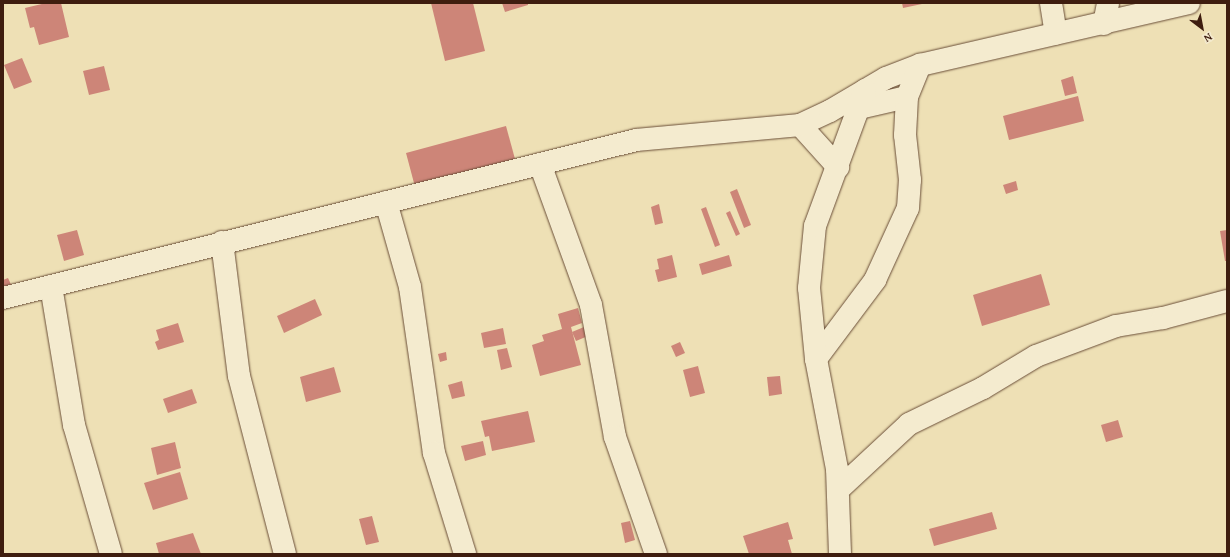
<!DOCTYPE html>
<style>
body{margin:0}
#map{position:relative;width:1230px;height:557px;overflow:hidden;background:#eee0b5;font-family:"Gentium Book Plus",serif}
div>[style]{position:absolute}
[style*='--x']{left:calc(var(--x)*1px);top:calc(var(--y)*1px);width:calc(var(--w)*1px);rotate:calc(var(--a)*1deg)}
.building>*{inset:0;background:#cd8578}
.roads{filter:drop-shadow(0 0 1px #6a4e38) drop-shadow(0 0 1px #6a4e38)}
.street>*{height:22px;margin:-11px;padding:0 11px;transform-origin:11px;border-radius:11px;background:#f4ebcf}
span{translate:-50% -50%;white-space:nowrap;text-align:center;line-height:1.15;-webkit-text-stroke:3px #f4ebcf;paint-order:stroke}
.frame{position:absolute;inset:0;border:4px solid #3e1d0f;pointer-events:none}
.north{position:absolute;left:1182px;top:8px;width:40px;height:40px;-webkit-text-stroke:3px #f4ebcf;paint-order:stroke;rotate:148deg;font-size:11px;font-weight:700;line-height:16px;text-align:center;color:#3e1d0f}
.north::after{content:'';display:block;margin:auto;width:14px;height:18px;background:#3e1d0f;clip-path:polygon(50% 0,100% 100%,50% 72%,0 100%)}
</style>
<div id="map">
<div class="building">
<div style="clip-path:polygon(46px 3px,61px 3px,69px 37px,39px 45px,34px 27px,30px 28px,25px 8px)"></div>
<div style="clip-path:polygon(431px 3px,473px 3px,485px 51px,445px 61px)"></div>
<div style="clip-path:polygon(502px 3px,528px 3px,528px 5px,505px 12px)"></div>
<div style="clip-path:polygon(902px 3px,921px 3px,922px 4px,903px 8px)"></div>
<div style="clip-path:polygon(22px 58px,32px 82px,14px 89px,4px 65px)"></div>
<div style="clip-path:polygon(104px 66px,110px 90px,89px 95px,83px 71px)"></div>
<div style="clip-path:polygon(1073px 76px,1077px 93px,1065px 96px,1061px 80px)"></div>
<div style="clip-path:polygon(1078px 96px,1084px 121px,1009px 140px,1003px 116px)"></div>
<div style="clip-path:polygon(506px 126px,518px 170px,418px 198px,406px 153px)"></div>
<div style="clip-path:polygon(1016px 181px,1018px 190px,1006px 194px,1003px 185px)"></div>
<div style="clip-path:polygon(737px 189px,751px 225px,744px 228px,730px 192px)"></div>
<div style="clip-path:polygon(659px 204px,663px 223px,655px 225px,651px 207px)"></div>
<div style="clip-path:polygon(706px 207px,720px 245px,715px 247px,701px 209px)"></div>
<div style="clip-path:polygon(730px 211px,740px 234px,736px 236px,726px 213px)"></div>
<div style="clip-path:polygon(77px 230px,84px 255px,64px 261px,57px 235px)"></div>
<div style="clip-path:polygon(1227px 230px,1227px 261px,1225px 261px,1220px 231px)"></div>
<div style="clip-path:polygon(672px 255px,677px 277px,658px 282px,655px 270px,659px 269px,657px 259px)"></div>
<div style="clip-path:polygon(729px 255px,732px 266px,702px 275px,699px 264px)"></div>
<div style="clip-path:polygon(1041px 274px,1050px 305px,982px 326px,973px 295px)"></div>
<div style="clip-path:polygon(8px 278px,14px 291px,3px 294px,3px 280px)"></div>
<div style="clip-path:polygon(315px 299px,322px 315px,284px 333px,277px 316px)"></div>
<div style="clip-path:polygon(578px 308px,582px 323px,571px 327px,581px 365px,540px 376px,532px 345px,544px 341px,542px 335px,562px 329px,558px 314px)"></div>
<div style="clip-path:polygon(178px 323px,184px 342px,158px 350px,155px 342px,159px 340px,156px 330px)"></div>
<div style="clip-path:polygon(584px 327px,588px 336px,576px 341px,572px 332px)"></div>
<div style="clip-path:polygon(503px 328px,506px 344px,484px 348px,481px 333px)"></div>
<div style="clip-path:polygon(680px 342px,685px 353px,676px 357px,671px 346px)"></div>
<div style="clip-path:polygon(507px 348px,512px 367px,501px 370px,497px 350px)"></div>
<div style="clip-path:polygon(446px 352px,447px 360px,440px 362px,438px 354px)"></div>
<div style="clip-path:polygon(698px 366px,705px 393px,690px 397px,683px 370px)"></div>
<div style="clip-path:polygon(334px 367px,341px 392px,306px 402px,300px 377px)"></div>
<div style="clip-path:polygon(780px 376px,782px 394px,769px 396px,767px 377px)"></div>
<div style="clip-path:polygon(462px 381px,465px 396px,452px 399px,448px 385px)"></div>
<div style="clip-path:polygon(192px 389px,197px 403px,168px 413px,163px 399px)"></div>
<div style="clip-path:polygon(528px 411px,535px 442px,492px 451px,489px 436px,485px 437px,481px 421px)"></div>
<div style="clip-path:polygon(1118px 420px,1123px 437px,1106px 442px,1101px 425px)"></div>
<div style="clip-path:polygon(483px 441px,486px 455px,465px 461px,461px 446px)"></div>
<div style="clip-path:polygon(175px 442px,181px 468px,157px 475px,151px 448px)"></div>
<div style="clip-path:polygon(180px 472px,188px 499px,153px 510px,144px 483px)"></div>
<div style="clip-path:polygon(992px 512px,997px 529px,934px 546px,929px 529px)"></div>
<div style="clip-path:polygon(372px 516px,379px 542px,366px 545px,359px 519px)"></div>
<div style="clip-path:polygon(630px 521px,635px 540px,625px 543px,621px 523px)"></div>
<div style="clip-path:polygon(788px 522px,793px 539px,788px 540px,792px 554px,749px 554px,743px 536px)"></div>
<div style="clip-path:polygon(193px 533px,201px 554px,159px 554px,156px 543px)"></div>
</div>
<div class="roads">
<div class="street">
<div style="--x:1051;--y:3;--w:31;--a:81"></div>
<div style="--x:1104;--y:24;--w:21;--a:-79"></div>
<div style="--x:859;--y:108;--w:49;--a:-12.9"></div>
<div style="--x:800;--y:125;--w:57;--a:47.9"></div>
<div style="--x:540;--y:164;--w:150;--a:70.1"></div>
<div style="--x:591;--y:305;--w:134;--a:79.7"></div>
<div style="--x:615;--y:437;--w:124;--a:70.7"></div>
<div style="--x:386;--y:202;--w:88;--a:74.2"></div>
<div style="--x:410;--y:287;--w:168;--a:81.8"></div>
<div style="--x:434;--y:453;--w:106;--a:72.9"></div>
<div style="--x:222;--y:242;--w:135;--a:82.8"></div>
<div style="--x:239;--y:376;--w:184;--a:75.5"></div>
<div style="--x:51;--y:286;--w:141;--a:80.6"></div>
<div style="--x:74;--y:425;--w:134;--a:74"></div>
<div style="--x:3;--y:298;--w:652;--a:-14.01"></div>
<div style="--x:636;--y:140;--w:165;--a:-5.2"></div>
<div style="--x:800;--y:125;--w:33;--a:-25"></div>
<div style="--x:830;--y:111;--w:65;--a:-30.5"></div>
<div style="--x:886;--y:78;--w:36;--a:-21"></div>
<div style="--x:920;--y:65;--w:276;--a:-13"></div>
<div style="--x:816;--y:359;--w:99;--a:-53.2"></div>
<div style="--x:875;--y:280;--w:79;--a:-65.4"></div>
<div style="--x:908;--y:208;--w:28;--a:-86"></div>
<div style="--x:910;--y:180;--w:45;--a:-96.3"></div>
<div style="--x:905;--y:135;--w:38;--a:-87"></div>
<div style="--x:907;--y:97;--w:35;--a:-68"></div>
<div style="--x:838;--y:490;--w:97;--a:-42.9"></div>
<div style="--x:909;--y:424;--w:82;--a:-25.9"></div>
<div style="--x:983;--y:388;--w:62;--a:-31.1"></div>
<div style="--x:1036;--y:356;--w:85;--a:-20.6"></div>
<div style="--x:1116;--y:326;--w:48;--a:-9.7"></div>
<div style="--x:1163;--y:318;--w:66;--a:-14.9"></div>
<div style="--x:840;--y:554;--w:85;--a:-92"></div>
<div style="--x:837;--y:469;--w:112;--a:-100.8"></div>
<div style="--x:816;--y:359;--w:71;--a:-95.6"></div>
<div style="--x:809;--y:288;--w:62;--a:-84.5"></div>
<div style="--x:815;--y:226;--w:145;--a:-69.8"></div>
</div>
</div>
<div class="frame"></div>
<div class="north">N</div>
</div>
